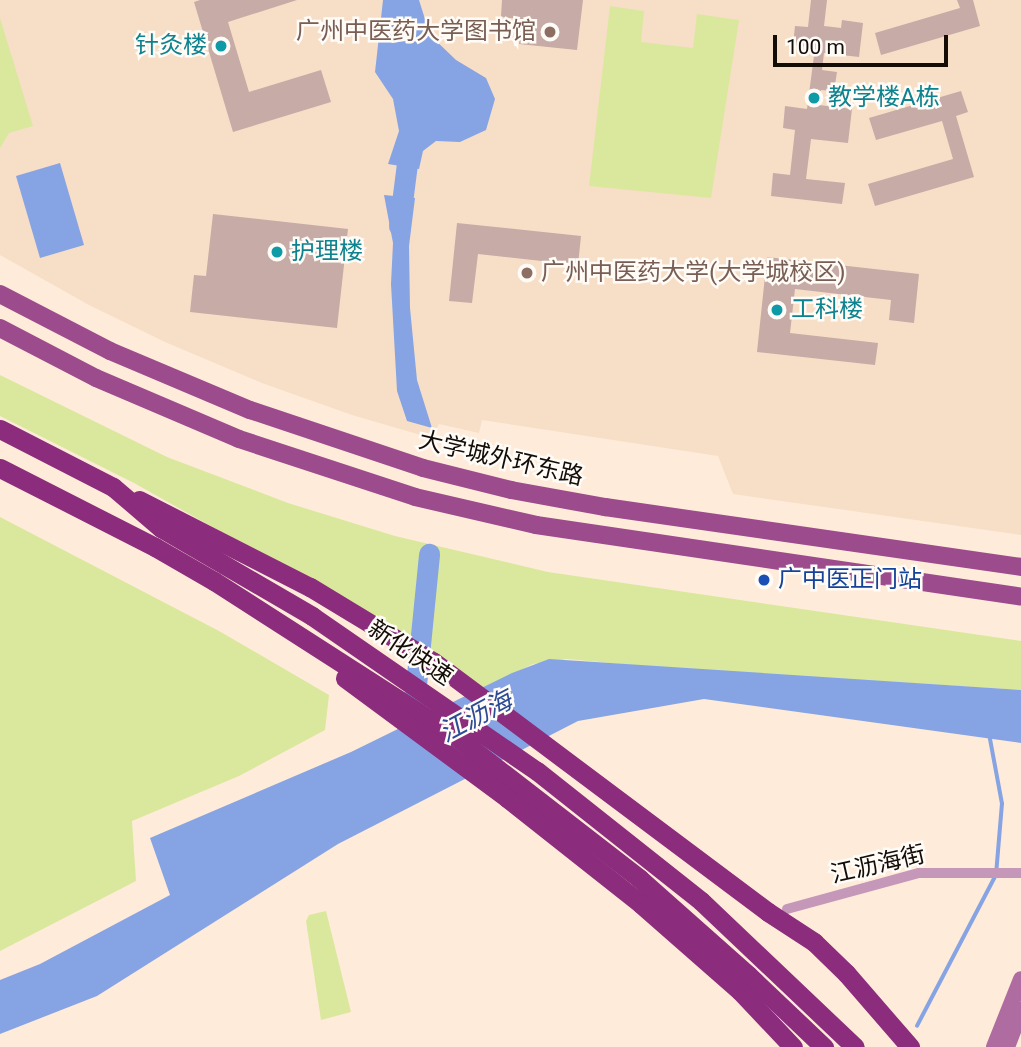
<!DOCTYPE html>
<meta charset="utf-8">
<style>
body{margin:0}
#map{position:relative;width:1021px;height:1047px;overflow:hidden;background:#ffebd9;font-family:Roboto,"Noto Sans SC",sans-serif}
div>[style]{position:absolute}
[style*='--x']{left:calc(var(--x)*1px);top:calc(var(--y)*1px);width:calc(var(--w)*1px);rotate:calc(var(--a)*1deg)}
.built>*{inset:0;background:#f7dec7}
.green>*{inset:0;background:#dae89d}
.water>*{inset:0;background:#86a4e3}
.stream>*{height:3.5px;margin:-1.75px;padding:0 1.75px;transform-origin:1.75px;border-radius:1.75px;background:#86a4e3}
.river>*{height:21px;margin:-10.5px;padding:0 10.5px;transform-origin:10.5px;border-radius:10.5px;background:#86a4e3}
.building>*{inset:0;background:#c6aba7}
.minor>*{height:10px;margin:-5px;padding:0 5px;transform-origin:5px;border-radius:5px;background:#c598ba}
.secondary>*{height:16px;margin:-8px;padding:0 8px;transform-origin:8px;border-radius:8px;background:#ae6ca0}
.primary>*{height:18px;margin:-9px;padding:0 9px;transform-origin:9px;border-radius:9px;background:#9c4c8d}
.motorway>*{height:19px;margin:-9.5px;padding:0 9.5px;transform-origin:9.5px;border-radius:9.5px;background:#8b2c7c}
.dots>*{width:19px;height:19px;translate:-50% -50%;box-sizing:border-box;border:4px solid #fffbf7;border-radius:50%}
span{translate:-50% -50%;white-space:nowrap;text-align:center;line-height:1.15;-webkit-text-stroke:5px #fffbf7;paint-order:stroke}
.education-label{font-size:24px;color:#785e54}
.right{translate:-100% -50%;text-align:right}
.left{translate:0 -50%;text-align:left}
.culture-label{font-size:24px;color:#0d838f}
.street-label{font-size:24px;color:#130c07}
.transit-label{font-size:24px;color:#164399}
.water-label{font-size:26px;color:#2b4b96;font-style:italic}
.scale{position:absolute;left:773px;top:35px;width:175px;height:32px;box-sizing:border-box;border:4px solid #130c07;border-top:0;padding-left:9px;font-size:21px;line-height:24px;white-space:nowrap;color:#130c07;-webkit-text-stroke:5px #fffbf7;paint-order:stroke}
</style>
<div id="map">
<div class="built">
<div style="clip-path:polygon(0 0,1021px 0,1021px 535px,733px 494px,718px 456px,482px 420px,479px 433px,439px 424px,431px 438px,352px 415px,262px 383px,165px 342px,89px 305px,0 255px)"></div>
</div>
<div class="green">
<div style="clip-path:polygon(610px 6px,644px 11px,641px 42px,693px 48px,697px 14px,739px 20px,711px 198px,589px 186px)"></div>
<div style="clip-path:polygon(0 18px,33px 126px,9px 133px,0 148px)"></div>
<div style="clip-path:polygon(0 375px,167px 457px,288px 503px,395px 536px,548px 572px,1021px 641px,1021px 690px,663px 668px,567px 659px,533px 664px,472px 693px,241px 543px,134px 483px,0 416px)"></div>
<div style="clip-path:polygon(0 517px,219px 631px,329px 695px,325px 730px,239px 776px,132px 821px,136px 881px,0 951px)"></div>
<div style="clip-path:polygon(326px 911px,351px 1012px,321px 1020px,306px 921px,309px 915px)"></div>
</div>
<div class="water">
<div style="clip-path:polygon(383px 0,419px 0,430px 35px,456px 60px,486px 78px,495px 99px,486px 130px,460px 142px,436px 141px,423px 151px,419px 169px,388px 164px,399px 131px,393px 99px,375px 72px)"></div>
<div style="clip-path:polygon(60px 163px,84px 245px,40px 258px,16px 176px)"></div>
<div style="clip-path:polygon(384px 195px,415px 198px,409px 246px,410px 308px,417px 380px,432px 428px,407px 421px,397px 391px,391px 284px,393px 243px)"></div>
<div style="clip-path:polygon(549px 659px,1021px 690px,1021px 743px,704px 699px,578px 721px,338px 844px,97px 996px,0 1034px,0 980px,40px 964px,170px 895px,150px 838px,351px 752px,512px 673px)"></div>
</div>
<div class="stream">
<div style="--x:917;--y:1026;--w:170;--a:-62.4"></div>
<div style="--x:996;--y:875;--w:71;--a:-85.2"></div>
<div style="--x:1002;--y:804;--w:71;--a:-100.5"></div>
</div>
<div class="river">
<div style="--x:399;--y:226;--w:87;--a:-82.7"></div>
<div style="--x:414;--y:705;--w:152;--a:-84.3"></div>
</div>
<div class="building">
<div style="clip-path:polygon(200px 0,297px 0,228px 22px,249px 92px,321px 70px,331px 102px,233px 132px,194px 2px)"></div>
<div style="clip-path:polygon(502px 0,583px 0,577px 50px,519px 44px,521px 19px,501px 17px)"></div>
<div style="clip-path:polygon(811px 0,827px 0,824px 26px,841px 28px,842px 20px,863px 23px,859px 57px,824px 53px,822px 70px,837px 72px,834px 91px,821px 90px,819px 105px,852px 109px,848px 143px,811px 139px,806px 179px,845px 183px,842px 204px,771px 196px,773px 173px,790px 175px,795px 130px,783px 128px,785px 106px,807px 109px,815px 48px,793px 45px,795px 26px,808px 27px)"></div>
<div style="clip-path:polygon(957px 0,973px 0,980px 26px,881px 55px,875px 33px,960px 8px)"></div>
<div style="clip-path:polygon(961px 91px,968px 112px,956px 116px,974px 177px,875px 206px,868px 184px,953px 159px,942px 121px,876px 140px,869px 118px)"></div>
<div style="clip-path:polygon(213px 214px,348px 229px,337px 328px,190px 312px,194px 275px,206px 276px)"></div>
<div style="clip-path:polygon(457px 223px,581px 236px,578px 265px,478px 254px,472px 303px,449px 301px)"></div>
<div style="clip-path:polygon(767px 257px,919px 274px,914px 323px,889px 320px,891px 300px,795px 289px,790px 333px,878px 343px,875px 365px,757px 352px)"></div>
</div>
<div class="minor">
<div style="--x:787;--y:909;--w:137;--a:-15.3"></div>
<div style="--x:919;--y:873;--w:102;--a:0"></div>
</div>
<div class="secondary">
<div style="--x:994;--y:1047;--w:73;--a:-68.3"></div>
<div style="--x:1007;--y:1047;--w:40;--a:-69"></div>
</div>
<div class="primary">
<div style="--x:0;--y:294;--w:124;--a:27.4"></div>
<div style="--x:110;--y:351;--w:152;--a:22.9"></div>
<div style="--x:250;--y:410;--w:182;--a:18.5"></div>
<div style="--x:423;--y:468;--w:91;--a:14"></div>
<div style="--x:511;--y:490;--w:96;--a:10.3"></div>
<div style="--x:605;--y:507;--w:420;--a:8.2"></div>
<div style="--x:0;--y:328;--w:108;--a:27.5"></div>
<div style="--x:96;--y:378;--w:155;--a:23.1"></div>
<div style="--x:239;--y:439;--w:185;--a:18.2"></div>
<div style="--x:415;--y:497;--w:124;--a:13"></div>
<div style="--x:536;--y:525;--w:490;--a:8.4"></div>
</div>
<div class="motorway">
<div style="--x:0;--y:429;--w:127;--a:27.2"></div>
<div style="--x:113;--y:487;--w:63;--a:40.5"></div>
<div style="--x:161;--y:528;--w:175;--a:30.2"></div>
<div style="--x:312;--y:616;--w:273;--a:34.6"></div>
<div style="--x:537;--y:771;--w:209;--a:38.4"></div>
<div style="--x:701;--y:901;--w:212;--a:43.5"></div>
<div style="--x:0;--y:468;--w:174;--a:27"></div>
<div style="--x:155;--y:547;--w:68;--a:30"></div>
<div style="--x:214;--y:581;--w:285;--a:32.7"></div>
<div style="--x:454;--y:735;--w:235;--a:37.7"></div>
<div style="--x:640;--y:879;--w:144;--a:41.6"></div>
<div style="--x:748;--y:975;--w:105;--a:43.5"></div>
<div style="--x:139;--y:500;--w:192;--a:27"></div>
<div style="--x:310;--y:587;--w:145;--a:31.2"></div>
<div style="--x:434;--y:662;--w:417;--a:36.8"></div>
<div style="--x:768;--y:912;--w:55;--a:33.1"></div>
<div style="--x:814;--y:942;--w:45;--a:44.1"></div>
<div style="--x:846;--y:973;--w:98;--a:49.1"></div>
<div style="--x:345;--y:678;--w:202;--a:36.5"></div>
<div style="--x:507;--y:798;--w:171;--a:38.3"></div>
<div style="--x:641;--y:904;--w:132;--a:41.3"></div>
<div style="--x:740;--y:991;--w:77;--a:46.6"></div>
</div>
<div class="dots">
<div style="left:550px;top:32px;background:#8d6e63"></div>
<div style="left:221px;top:46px;background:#0f9aa8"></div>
<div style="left:814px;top:98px;background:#0f9aa8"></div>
<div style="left:277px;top:252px;background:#0f9aa8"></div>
<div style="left:527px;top:273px;background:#8d6e63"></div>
<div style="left:777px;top:310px;background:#0f9aa8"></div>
<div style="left:764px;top:580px;background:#1a4fb4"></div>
</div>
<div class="education-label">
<span class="right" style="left:536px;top:32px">广州中医药大学图书馆</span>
<span class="left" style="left:541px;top:273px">广州中医药大学(大学城校区)</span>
</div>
<div class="culture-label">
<span class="right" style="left:207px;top:46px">针灸楼</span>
<span class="left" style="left:828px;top:98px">教学楼A栋</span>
<span class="left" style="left:291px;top:252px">护理楼</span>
<span class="left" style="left:791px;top:310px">工科楼</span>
</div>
<div class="street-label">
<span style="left:501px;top:459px;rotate:13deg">大学城外环东路</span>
<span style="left:410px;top:653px;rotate:34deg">新化快速</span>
<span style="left:878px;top:865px;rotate:-13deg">江沥海街</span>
</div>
<div class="transit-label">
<span class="left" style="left:778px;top:580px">广中医正门站</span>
</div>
<div class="water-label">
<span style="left:476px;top:717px;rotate:-28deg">江沥海</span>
</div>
<div class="scale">100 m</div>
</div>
